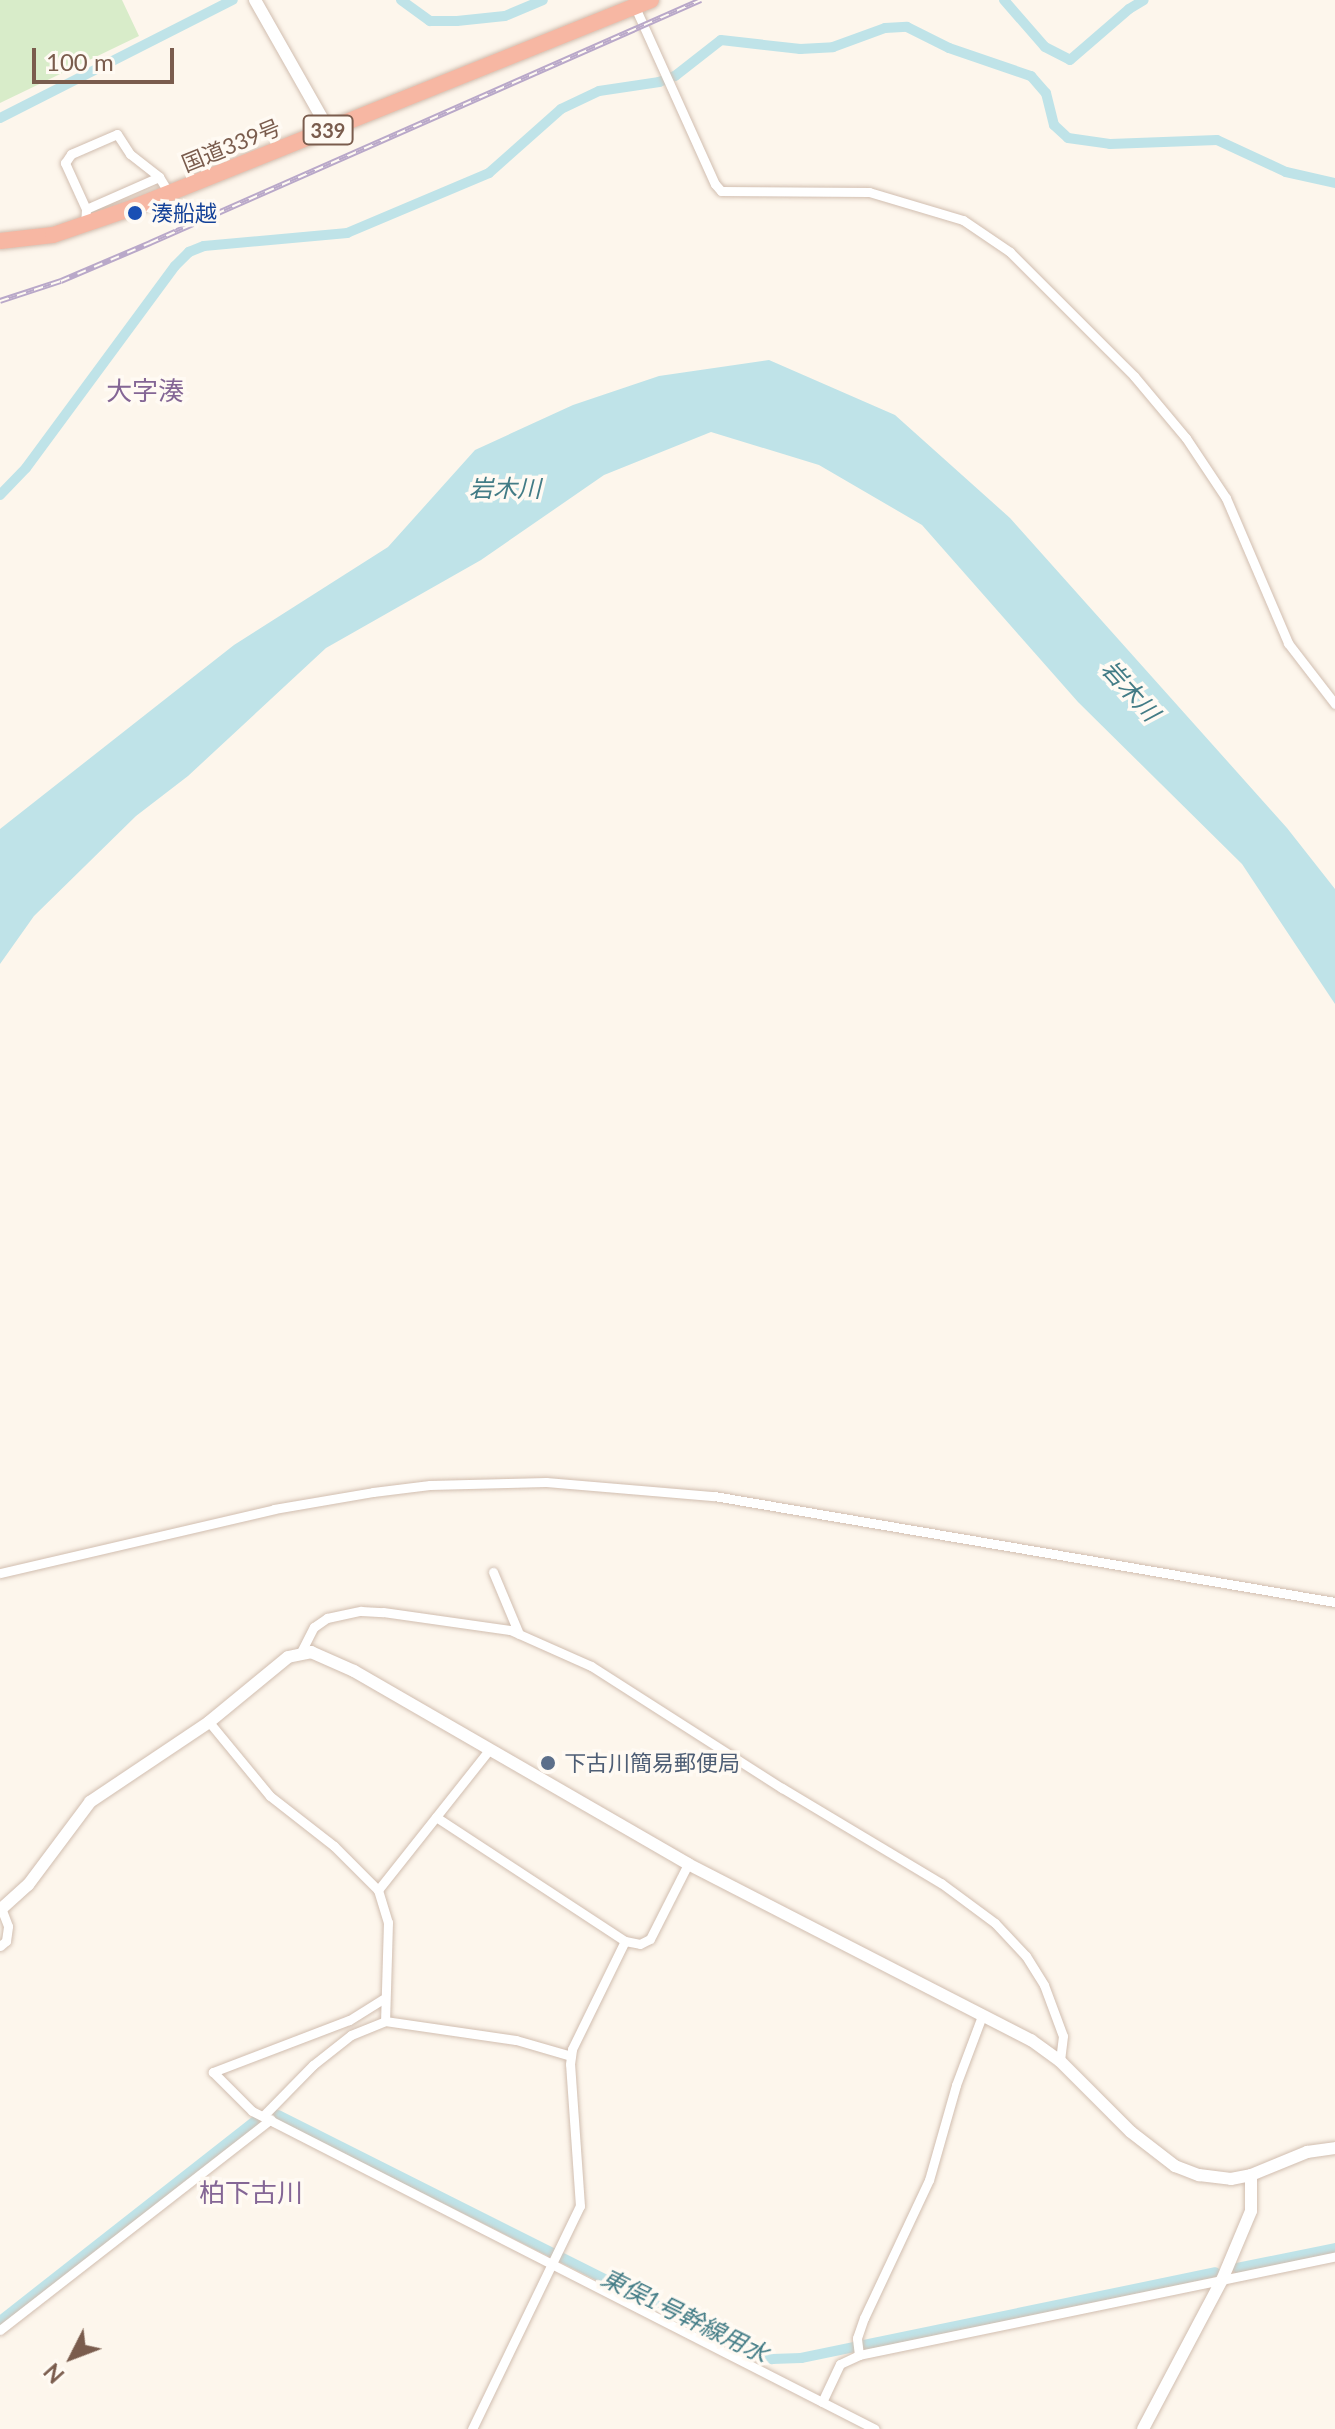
<!DOCTYPE html>
<meta charset="utf-8">
<style>
body{margin:0}
#map{position:relative;width:1335px;height:2429px;overflow:hidden;background:#fdf6ec;font-family:Lato,"Noto Sans JP",sans-serif}
div>[style]{position:absolute}
[style*='--x']{left:calc(var(--x)*1px);top:calc(var(--y)*1px);width:calc(var(--w)*1px);rotate:calc(var(--a)*1deg)}
.green>*{inset:0;background:#d8ecc9}
.water>*{inset:0;background:#bfe3e8}
.canal>*{height:10px;margin:-5px;padding:0 5px;transform-origin:5px;border-radius:5px;background:#bfe3e8}
.roads{filter:drop-shadow(0 0 2px #d1beb0) drop-shadow(0 0 2px #d1beb0)}
.street>*{height:9px;margin:-4.5px;padding:0 4.5px;transform-origin:4.5px;border-radius:4.5px;background:#fff}
.secondary>*{height:12px;margin:-6px;padding:0 6px;transform-origin:6px;border-radius:6px;background:#fff}
.highway>*{height:16px;margin:-8px;padding:0 8px;transform-origin:8px;border-radius:8px;background:#f7b7a3}
.rail>*{height:6px;margin-top:-3px;transform-origin:0;background:repeating-linear-gradient(90deg,#fffaf3 0 9px,#b9a8c9 0 18px);box-sizing:border-box;border-block:2px solid #b9a8c9}
.dots>*{width:22px;height:22px;translate:-50% -50%;box-sizing:border-box;border:4px solid #fffaf3;border-radius:50%}
span{translate:-50% -50%;white-space:nowrap;text-align:center;line-height:1.15;-webkit-text-stroke:7px #fffaf3;paint-order:stroke}
.shield-label span{padding:2px 6px;background:#fffaf3;border:2px solid;border-radius:6px;-webkit-text-stroke-width:0}
.shield-label{font-size:20px;color:#7a5c4d;font-weight:700}
.street-label{font-size:22px;color:#7a5c4d}
.transit-label{font-size:22px;color:#164399}
.left{translate:0 -50%;text-align:left}
.service-label{font-size:22px;color:#4e5e75}
.water-label{font-size:24px;color:#437c86;font-style:italic}
.quarter-label{font-size:26px;color:#846695}
.north{position:absolute;left:32px;top:2317px;width:80px;height:80px;-webkit-text-stroke:6px #fffaf3;paint-order:stroke;rotate:228deg;font-size:22px;font-weight:700;line-height:32px;text-align:center;color:#7a5c4d}
.north::after{content:'';display:block;margin:auto;width:28px;height:36px;background:#7a5c4d;clip-path:polygon(50% 0,100% 100%,50% 72%,0 100%)}
.scale{position:absolute;left:32px;top:48px;width:142px;height:36px;box-sizing:border-box;border:4px solid #7a5c4d;border-top:0;padding-left:10px;font-size:24px;line-height:28px;white-space:nowrap;color:#7a5c4d;-webkit-text-stroke:6px #fffaf3;paint-order:stroke}
</style>
<div id="map">
<div class="green">
<div style="clip-path:polygon(0 0,122px 0,139px 36px,0 103px)"></div>
</div>
<div class="water">
<div style="clip-path:polygon(769px 360px,895px 415px,1010px 518px,1287px 828px,1335px 889px,1335px 1004px,1242px 864px,1078px 702px,922px 525px,819px 465px,711px 432px,604px 475px,481px 560px,326px 648px,188px 776px,136px 816px,34px 916px,0 964px,0 829px,234px 645px,388px 547px,475px 450px,573px 405px,659px 376px)"></div>
</div>
<div class="canal">
<div style="--x:401;--y:0;--w:36;--a:36"></div>
<div style="--x:430;--y:21;--w:27;--a:0"></div>
<div style="--x:457;--y:21;--w:48;--a:-5.9"></div>
<div style="--x:505;--y:16;--w:41;--a:-22.8"></div>
<div style="--x:1004;--y:0;--w:62;--a:48.9"></div>
<div style="--x:1045;--y:47;--w:28;--a:27"></div>
<div style="--x:1070;--y:60;--w:78;--a:-40.8"></div>
<div style="--x:1129;--y:9;--w:17;--a:-31"></div>
<div style="--x:0;--y:118;--w:261;--a:-26.9"></div>
<div style="--x:0;--y:495;--w:37;--a:-46"></div>
<div style="--x:26;--y:468;--w:251;--a:-53.6"></div>
<div style="--x:175;--y:266;--w:20;--a:-45"></div>
<div style="--x:189;--y:252;--w:16;--a:-22"></div>
<div style="--x:204;--y:246;--w:144;--a:-5.2"></div>
<div style="--x:347;--y:233;--w:154;--a:-22.9"></div>
<div style="--x:489;--y:173;--w:96;--a:-41.6"></div>
<div style="--x:561;--y:109;--w:42;--a:-25.3"></div>
<div style="--x:599;--y:91;--w:61;--a:-8.5"></div>
<div style="--x:659;--y:82;--w:17;--a:-21"></div>
<div style="--x:675;--y:76;--w:58;--a:-38"></div>
<div style="--x:721;--y:40;--w:80;--a:6.5"></div>
<div style="--x:800;--y:49;--w:33;--a:-3"></div>
<div style="--x:833;--y:47;--w:55;--a:-20.1"></div>
<div style="--x:885;--y:28;--w:22;--a:-3"></div>
<div style="--x:907;--y:27;--w:47;--a:26.6"></div>
<div style="--x:949;--y:48;--w:87;--a:18.9"></div>
<div style="--x:1031;--y:76;--w:23;--a:49"></div>
<div style="--x:1046;--y:93;--w:33;--a:76"></div>
<div style="--x:1054;--y:125;--w:19;--a:43"></div>
<div style="--x:1068;--y:138;--w:42;--a:8.1"></div>
<div style="--x:1110;--y:144;--w:107;--a:-2.1"></div>
<div style="--x:1217;--y:140;--w:76;--a:24.9"></div>
<div style="--x:1286;--y:172;--w:50;--a:12.7"></div>
<div style="--x:278;--y:2115;--w:521;--a:26.66"></div>
<div style="--x:744;--y:2349;--w:30;--a:20"></div>
<div style="--x:772;--y:2359;--w:29;--a:-2"></div>
<div style="--x:801;--y:2358;--w:423;--a:-11.7"></div>
<div style="--x:1237;--y:2268;--w:100;--a:-11.5"></div>
<div style="--x:0;--y:2321;--w:325;--a:-38.1"></div>
</div>
<div class="roads">
<div class="street">
<div style="--x:635;--y:7;--w:194;--a:65.7"></div>
<div style="--x:715;--y:184;--w:9;--a:49"></div>
<div style="--x:721;--y:191;--w:148;--a:0.4"></div>
<div style="--x:869;--y:192;--w:98;--a:16.6"></div>
<div style="--x:963;--y:220;--w:57;--a:34.2"></div>
<div style="--x:1010;--y:252;--w:175;--a:45"></div>
<div style="--x:1134;--y:376;--w:81;--a:50"></div>
<div style="--x:1186;--y:438;--w:72;--a:56.3"></div>
<div style="--x:1226;--y:498;--w:158;--a:66.8"></div>
<div style="--x:1288;--y:643;--w:77;--a:52.4"></div>
<div style="--x:86;--y:209;--w:80;--a:-23.7"></div>
<div style="--x:85;--y:224;--w:15;--a:-86"></div>
<div style="--x:86;--y:209;--w:51;--a:-114.5"></div>
<div style="--x:65;--y:163;--w:11;--a:-56"></div>
<div style="--x:71;--y:154;--w:50;--a:-23.5"></div>
<div style="--x:117;--y:134;--w:24;--a:57"></div>
<div style="--x:130;--y:154;--w:37;--a:38"></div>
<div style="--x:159;--y:177;--w:19;--a:58"></div>
<div style="--x:493;--y:1572;--w:67;--a:67.2"></div>
<div style="--x:0;--y:1573;--w:281;--a:-13.1"></div>
<div style="--x:274;--y:1509;--w:100;--a:-9.7"></div>
<div style="--x:373;--y:1492;--w:57;--a:-7"></div>
<div style="--x:430;--y:1485;--w:116;--a:-1.5"></div>
<div style="--x:546;--y:1482;--w:169;--a:4.8"></div>
<div style="--x:714;--y:1496;--w:630;--a:9.69"></div>
<div style="--x:301;--y:1652;--w:28;--a:-63"></div>
<div style="--x:314;--y:1627;--w:16;--a:-35"></div>
<div style="--x:327;--y:1618;--w:35;--a:-12"></div>
<div style="--x:361;--y:1611;--w:22;--a:3"></div>
<div style="--x:383;--y:1612;--w:128;--a:8.1"></div>
<div style="--x:510;--y:1630;--w:89;--a:24"></div>
<div style="--x:591;--y:1666;--w:227;--a:32.6"></div>
<div style="--x:782;--y:1788;--w:185;--a:30.9"></div>
<div style="--x:941;--y:1883;--w:67;--a:36.5"></div>
<div style="--x:995;--y:1923;--w:45;--a:46.8"></div>
<div style="--x:1026;--y:1956;--w:34;--a:58"></div>
<div style="--x:1044;--y:1985;--w:54;--a:69.6"></div>
<div style="--x:1063;--y:2036;--w:25;--a:97"></div>
<div style="--x:209;--y:1722;--w:96;--a:50.5"></div>
<div style="--x:270;--y:1796;--w:81;--a:38"></div>
<div style="--x:334;--y:1846;--w:62;--a:45"></div>
<div style="--x:378;--y:1890;--w:34;--a:73"></div>
<div style="--x:388;--y:1922;--w:99;--a:91.7"></div>
<div style="--x:436;--y:1817;--w:226;--a:33.3"></div>
<div style="--x:378;--y:1890;--w:179;--a:-51.6"></div>
<div style="--x:0;--y:1946;--w:8;--a:-40"></div>
<div style="--x:6;--y:1941;--w:15;--a:-82"></div>
<div style="--x:8;--y:1926;--w:17;--a:-111"></div>
<div style="--x:383;--y:1999;--w:40;--a:148"></div>
<div style="--x:349;--y:2020;--w:146;--a:159.1"></div>
<div style="--x:213;--y:2072;--w:55;--a:45"></div>
<div style="--x:252;--y:2111;--w:699;--a:27.04"></div>
<div style="--x:264;--y:2115;--w:70;--a:-45.6"></div>
<div style="--x:313;--y:2065;--w:48;--a:-38.3"></div>
<div style="--x:351;--y:2035;--w:37;--a:-22"></div>
<div style="--x:385;--y:2021;--w:132;--a:8.3"></div>
<div style="--x:516;--y:2040;--w:57;--a:16.2"></div>
<div style="--x:0;--y:2330;--w:343;--a:-37.9"></div>
<div style="--x:859;--y:2355;--w:17;--a:-97"></div>
<div style="--x:857;--y:2338;--w:21;--a:-71"></div>
<div style="--x:864;--y:2318;--w:153;--a:-64.8"></div>
<div style="--x:929;--y:2180;--w:99;--a:-74.1"></div>
<div style="--x:956;--y:2085;--w:74;--a:-69.4"></div>
<div style="--x:822;--y:2402;--w:42;--a:-64.7"></div>
<div style="--x:840;--y:2364;--w:21;--a:-25"></div>
<div style="--x:859;--y:2355;--w:486;--a:-11.7"></div>
<div style="--x:472;--y:2429;--w:248;--a:-64.2"></div>
<div style="--x:580;--y:2206;--w:142;--a:-94"></div>
<div style="--x:570;--y:2064;--w:15;--a:-82"></div>
<div style="--x:572;--y:2049;--w:120;--a:-63.9"></div>
<div style="--x:625;--y:1941;--w:15;--a:11"></div>
<div style="--x:640;--y:1944;--w:11;--a:-27"></div>
<div style="--x:650;--y:1939;--w:84;--a:-63.1"></div>
</div>
<div class="secondary">
<div style="--x:255;--y:0;--w:150;--a:60.4"></div>
<div style="--x:0;--y:1910;--w:38;--a:-42"></div>
<div style="--x:28;--y:1885;--w:104;--a:-53.2"></div>
<div style="--x:90;--y:1802;--w:143;--a:-33.9"></div>
<div style="--x:209;--y:1722;--w:102;--a:-39.4"></div>
<div style="--x:288;--y:1657;--w:24;--a:-12"></div>
<div style="--x:311;--y:1652;--w:47;--a:23.8"></div>
<div style="--x:354;--y:1671;--w:386;--a:30"></div>
<div style="--x:688;--y:1864;--w:386;--a:27.2"></div>
<div style="--x:1031;--y:2040;--w:36;--a:36"></div>
<div style="--x:1060;--y:2061;--w:100;--a:45"></div>
<div style="--x:1131;--y:2132;--w:56;--a:37.7"></div>
<div style="--x:1175;--y:2166;--w:26;--a:21"></div>
<div style="--x:1199;--y:2175;--w:32;--a:7"></div>
<div style="--x:1231;--y:2179;--w:20;--a:-11"></div>
<div style="--x:1251;--y:2175;--w:61;--a:-22.3"></div>
<div style="--x:1307;--y:2152;--w:28;--a:-8"></div>
<div style="--x:1143;--y:2429;--w:169;--a:-62.1"></div>
<div style="--x:1222;--y:2280;--w:75;--a:-67.2"></div>
<div style="--x:1251;--y:2211;--w:36;--a:-90"></div>
</div>
<div class="highway">
<div style="--x:0;--y:241;--w:53;--a:-6.5"></div>
<div style="--x:53;--y:235;--w:83;--a:-18.9"></div>
<div style="--x:132;--y:208;--w:559;--a:-21.84"></div>
</div>
</div>
<div class="rail">
<div style="--x:0;--y:301;--w:64;--a:-18.2"></div>
<div style="--x:61;--y:281;--w:97;--a:-23.1"></div>
<div style="--x:150;--y:243;--w:602;--a:-23.8"></div>
</div>
<div class="dots">
<div style="left:135px;top:213px;background:#1a4fb4"></div>
<div style="left:548px;top:1763px;background:#5c6f8a"></div>
</div>
<div class="shield-label">
<span style="left:328px;top:130px">339</span>
</div>
<div class="street-label">
<span style="left:231px;top:145px;rotate:-22deg">国道339号</span>
</div>
<div class="transit-label">
<span class="left" style="left:151px;top:213px">湊船越</span>
</div>
<div class="service-label">
<span class="left" style="left:564px;top:1763px">下古川簡易郵便局</span>
</div>
<div class="water-label">
<span style="left:505px;top:488px">岩木川</span>
<span style="left:1131px;top:690px;rotate:48deg">岩木川</span>
<span style="left:685px;top:2315px;rotate:26deg">東俣1号幹線用水</span>
</div>
<div class="quarter-label">
<span style="left:145px;top:391px">大字湊</span>
<span style="left:251px;top:2193px">柏下古川</span>
</div>
<div class="north">N</div>
<div class="scale">100 m</div>
</div>
